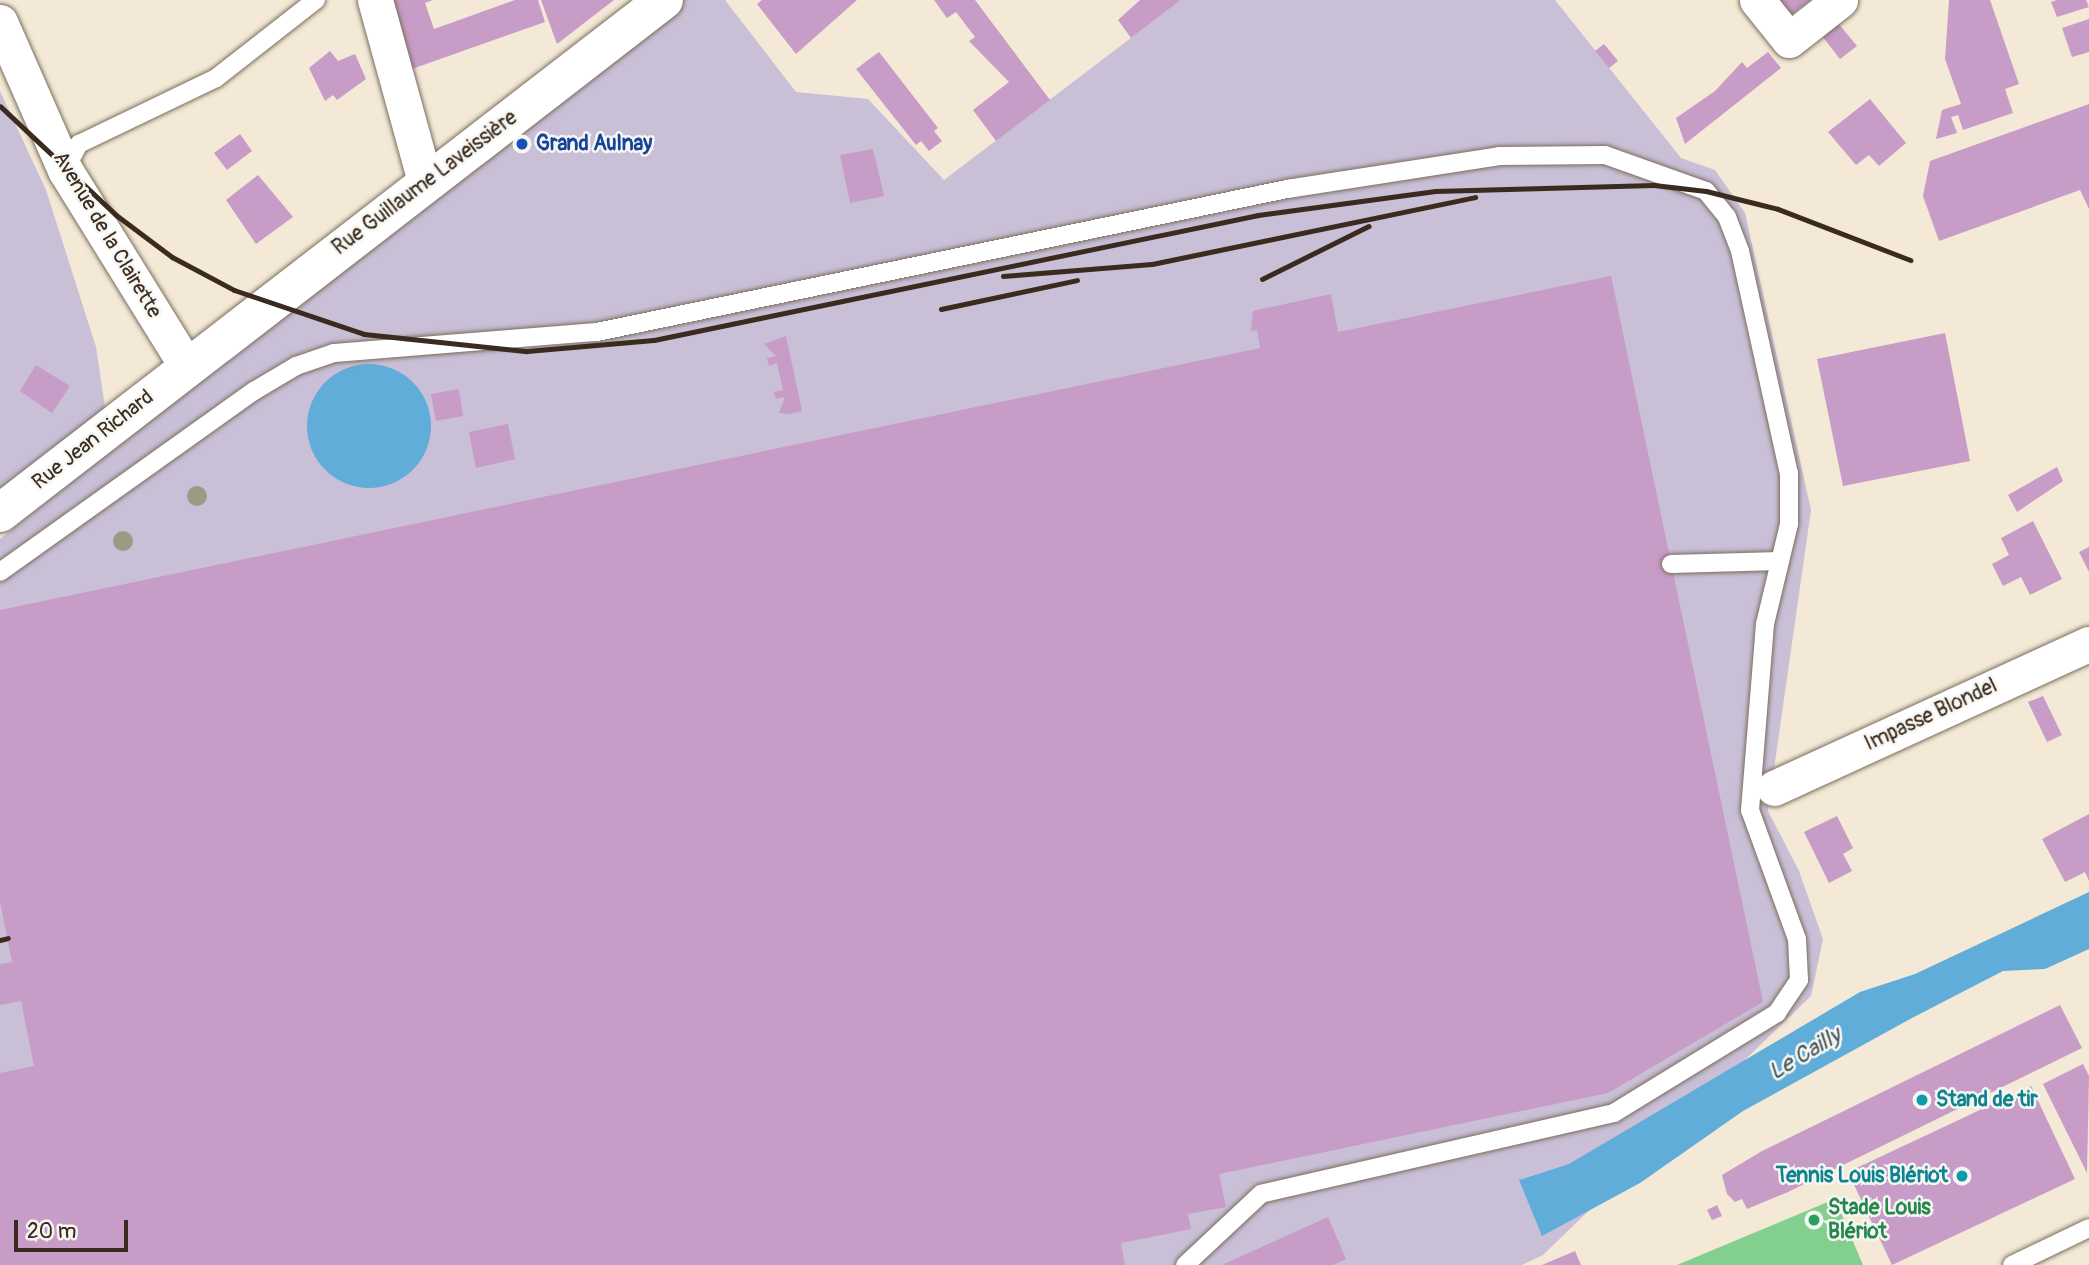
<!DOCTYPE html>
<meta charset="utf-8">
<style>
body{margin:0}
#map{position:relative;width:2089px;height:1265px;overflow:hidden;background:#f3e9d6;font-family:Pangolin,sans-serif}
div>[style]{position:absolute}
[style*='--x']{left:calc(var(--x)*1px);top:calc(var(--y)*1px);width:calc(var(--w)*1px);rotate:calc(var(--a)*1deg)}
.industrial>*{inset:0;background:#c9bfd7}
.green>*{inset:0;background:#83cf8d}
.water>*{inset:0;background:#61adda}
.round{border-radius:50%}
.building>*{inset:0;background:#c79cc7}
.roads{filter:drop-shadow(0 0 2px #7b6d5e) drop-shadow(0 0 2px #7b6d5e)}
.service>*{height:18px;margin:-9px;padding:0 9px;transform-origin:9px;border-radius:9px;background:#fff}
.minor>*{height:35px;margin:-17.5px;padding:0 17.5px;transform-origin:17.5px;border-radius:17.5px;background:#fff}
.tertiary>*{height:38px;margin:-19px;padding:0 19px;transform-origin:19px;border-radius:19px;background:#fff}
.rail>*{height:5px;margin:-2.5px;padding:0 2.5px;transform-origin:2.5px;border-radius:2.5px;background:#3b2a1e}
.trees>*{width:20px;height:20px;margin:-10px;border-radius:50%;background:#9a9b83}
.dots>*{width:19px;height:19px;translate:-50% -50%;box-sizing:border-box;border:4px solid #f6f6f2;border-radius:50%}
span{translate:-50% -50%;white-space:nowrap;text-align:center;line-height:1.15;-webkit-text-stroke:5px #f6f6f2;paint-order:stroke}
.transit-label{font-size:21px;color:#164399;font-weight:700}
.left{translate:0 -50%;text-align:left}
.street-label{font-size:21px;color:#3b2a1e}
.culture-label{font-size:21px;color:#0d838f;font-weight:700}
.right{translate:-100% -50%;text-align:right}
.leisure-label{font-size:21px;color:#27864d;font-weight:700}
.water-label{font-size:23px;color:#485860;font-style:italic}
.scale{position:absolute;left:14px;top:1220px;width:114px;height:32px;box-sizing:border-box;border:4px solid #3b2a1e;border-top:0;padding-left:9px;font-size:21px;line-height:24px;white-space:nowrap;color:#3b2a1e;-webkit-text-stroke:5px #f6f6f2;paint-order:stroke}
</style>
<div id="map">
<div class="industrial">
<div style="clip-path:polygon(664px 0,725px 0,796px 92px,868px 99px,944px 180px,1181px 0,1555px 0,1681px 158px,1715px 170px,1745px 213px,1811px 510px,1768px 811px,1799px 871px,1823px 939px,1811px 996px,1543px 1255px,1522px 1265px,0 1265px,0 539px)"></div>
<div style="clip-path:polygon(0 91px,46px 190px,96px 347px,108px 427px,0 513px)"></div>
</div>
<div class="green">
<div style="clip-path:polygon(1835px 1199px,1863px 1265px,1677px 1265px,1732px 1242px)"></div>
</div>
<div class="water">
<div class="round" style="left:307px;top:364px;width:124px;height:124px"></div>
<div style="clip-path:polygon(2089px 892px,2089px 949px,2045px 969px,2003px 971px,1912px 1018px,1743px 1111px,1640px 1183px,1542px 1236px,1519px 1180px,1569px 1164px,1860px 992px,1915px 974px)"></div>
</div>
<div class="building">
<div style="clip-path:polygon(392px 0,433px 0,425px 3px,434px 29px,515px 0,538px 0,545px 22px,412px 69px)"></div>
<div style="clip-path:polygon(541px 0,614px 0,557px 44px)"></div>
<div style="clip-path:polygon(762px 0,857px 0,796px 54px,757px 4px)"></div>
<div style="clip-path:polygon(934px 0,975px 0,1050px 100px,996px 141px,973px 110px,1009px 82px,969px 41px,975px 37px,956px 12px,947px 18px)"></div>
<div style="clip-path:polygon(1140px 0,1181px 0,1131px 38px,1118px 20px)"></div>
<div style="clip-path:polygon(1774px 0,1811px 0,1788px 17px)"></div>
<div style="clip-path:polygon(1949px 0,1990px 0,2019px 84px,2005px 89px,2013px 113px,1963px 130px,1958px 115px,1951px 117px,1957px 133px,1936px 139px,1942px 110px,1961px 104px,1945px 59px)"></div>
<div style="clip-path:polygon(2057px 0,2086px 0,2089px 7px,2057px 17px,2051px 2px)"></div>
<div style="clip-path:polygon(2089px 19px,2089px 52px,2072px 57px,2062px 28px)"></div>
<div style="clip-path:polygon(1838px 23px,1857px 46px,1840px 59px,1822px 36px)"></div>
<div style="clip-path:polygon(1604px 44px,1618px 61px,1609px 68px,1595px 51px)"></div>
<div style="clip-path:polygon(330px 51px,338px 61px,355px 54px,366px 79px,337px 100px,333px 95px,325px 101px,309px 68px)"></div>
<div style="clip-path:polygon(879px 52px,938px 128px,934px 131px,942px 141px,929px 151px,921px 141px,916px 145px,856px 69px)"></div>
<div style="clip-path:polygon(1768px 52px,1781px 68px,1685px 144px,1676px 118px,1715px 91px,1742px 62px,1747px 68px)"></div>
<div style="clip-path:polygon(1870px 99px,1906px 143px,1879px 166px,1869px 155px,1856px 165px,1828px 132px)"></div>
<div style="clip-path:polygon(2089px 104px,2089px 209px,2080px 190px,1939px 241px,1923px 196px,1930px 161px)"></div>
<div style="clip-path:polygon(240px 134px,252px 151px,227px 170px,214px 153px)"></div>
<div style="clip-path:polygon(873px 149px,884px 196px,850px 203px,840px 155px)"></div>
<div style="clip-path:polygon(258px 175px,293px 217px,256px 244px,226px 200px)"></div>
<div style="clip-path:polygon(1611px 276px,1763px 1002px,1608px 1093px,1219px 1174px,1226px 1207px,1188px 1214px,1191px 1229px,1121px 1243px,1125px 1265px,0 1265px,0 1073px,34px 1066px,21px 1001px,0 1005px,0 964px,12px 962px,0 901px,0 610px,1260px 348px,1257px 330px,1251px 331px,1253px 311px,1331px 294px,1338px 332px)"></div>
<div style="clip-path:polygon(1945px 333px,1970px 461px,1843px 486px,1817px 359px)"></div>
<div style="clip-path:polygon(786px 336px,802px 411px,788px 414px,779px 413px,785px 397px,776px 399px,774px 392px,783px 390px,777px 363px,769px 366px,767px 358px,776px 356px,764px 344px)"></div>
<div style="clip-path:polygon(36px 365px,70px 386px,52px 413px,20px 391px)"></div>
<div style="clip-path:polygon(459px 389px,463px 416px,436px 421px,431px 394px)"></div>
<div style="clip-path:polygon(508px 424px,515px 459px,476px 468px,469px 432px)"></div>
<div style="clip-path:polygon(2057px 467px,2063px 481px,2017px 512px,2008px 495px)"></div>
<div style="clip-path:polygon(2033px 521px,2062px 579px,2030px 595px,2021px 577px,2003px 586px,1992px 564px,2009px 555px,2001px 538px)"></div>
<div style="clip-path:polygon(2089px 547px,2089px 572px,2079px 552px)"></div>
<div style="clip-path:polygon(2043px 696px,2062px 735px,2047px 742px,2028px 702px)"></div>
<div style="clip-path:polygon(2089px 814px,2089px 881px,2085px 872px,2065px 882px,2042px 839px)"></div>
<div style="clip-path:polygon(1837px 816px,1853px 848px,1843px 854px,1852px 871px,1829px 883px,1804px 832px)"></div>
<div style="clip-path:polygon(2060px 1005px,2082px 1048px,1788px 1192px,1747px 1209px,1742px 1199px,1735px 1202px,1727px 1194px,1722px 1175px,1762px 1151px)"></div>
<div style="clip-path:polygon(2083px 1064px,2089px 1076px,2087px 1173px,2043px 1084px)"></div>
<div style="clip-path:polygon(2031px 1086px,2075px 1179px,1892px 1265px,1848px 1172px)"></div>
<div style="clip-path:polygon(1717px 1205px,1722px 1216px,1712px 1220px,1707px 1210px)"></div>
<div style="clip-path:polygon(1328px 1217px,1346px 1259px,1333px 1265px,1222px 1265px)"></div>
<div style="clip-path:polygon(1575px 1251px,1581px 1265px,1542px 1265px)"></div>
</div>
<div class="roads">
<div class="service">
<div style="--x:65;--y:170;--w:30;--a:-62"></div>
<div style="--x:79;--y:144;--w:152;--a:-25.7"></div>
<div style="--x:216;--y:78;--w:127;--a:-38"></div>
<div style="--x:1671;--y:564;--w:109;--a:-1.6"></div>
<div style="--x:0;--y:572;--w:312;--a:-35.5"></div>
<div style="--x:254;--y:391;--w:49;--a:-30.8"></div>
<div style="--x:296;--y:366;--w:40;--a:-18.9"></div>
<div style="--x:334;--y:353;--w:264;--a:-4.6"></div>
<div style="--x:597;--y:332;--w:705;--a:-11.71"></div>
<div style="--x:1287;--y:189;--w:215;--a:-8.8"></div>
<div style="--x:1499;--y:156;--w:106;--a:-0.5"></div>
<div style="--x:1605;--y:155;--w:107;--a:19.6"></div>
<div style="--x:1706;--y:191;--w:33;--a:51"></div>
<div style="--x:1727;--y:217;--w:36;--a:69"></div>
<div style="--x:1740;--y:251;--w:227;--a:77.6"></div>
<div style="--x:1789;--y:473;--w:51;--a:90"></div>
<div style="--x:1789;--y:524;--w:103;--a:103.5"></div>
<div style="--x:1765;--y:624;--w:187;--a:94.6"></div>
<div style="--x:1750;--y:810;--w:137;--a:70"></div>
<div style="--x:1797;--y:939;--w:41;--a:87.2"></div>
<div style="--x:1799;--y:980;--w:40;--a:124"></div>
<div style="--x:1777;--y:1013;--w:191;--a:148.5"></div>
<div style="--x:1614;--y:1113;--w:362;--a:167.1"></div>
<div style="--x:1261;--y:1194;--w:104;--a:136.9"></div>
<div style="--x:2012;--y:1265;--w:85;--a:-25.7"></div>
</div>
<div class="minor">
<div style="--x:375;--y:0;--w:188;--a:74.6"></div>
<div style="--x:1757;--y:0;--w:51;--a:51.3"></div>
<div style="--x:1789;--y:40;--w:65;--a:-38.1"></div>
<div style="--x:0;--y:22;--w:162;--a:66.3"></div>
<div style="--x:65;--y:170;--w:232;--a:58.2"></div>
<div style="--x:1774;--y:788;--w:346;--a:-24.6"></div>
</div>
<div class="tertiary">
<div style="--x:0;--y:513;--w:839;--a:-37.69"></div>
</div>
</div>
<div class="rail">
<div style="--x:0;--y:106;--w:159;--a:43.2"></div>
<div style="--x:116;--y:215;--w:70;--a:36.9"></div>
<div style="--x:172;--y:257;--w:70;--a:28"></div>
<div style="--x:234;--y:290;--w:137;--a:18.7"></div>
<div style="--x:364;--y:334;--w:164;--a:6"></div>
<div style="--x:527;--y:351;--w:127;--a:-5"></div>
<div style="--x:654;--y:340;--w:617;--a:-11.69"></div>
<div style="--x:1258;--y:215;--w:179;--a:-7.7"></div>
<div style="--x:1435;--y:191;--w:219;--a:-1.6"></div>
<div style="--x:1654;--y:185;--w:52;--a:6.6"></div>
<div style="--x:1706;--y:191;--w:74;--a:14"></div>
<div style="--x:1778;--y:209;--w:142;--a:21.1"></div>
<div style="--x:1003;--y:276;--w:149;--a:-4.6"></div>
<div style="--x:1152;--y:264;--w:330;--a:-11.7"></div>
<div style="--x:1262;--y:279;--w:119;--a:-26.4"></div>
<div style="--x:941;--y:309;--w:139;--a:-12"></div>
<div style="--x:0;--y:940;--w:8;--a:-14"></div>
</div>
<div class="trees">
<div style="left:197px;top:496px"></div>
<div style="left:123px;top:541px"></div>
</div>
<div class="dots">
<div style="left:522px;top:144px;background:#1a4fb4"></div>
<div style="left:1922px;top:1100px;background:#0f9aa8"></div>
<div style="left:1962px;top:1176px;background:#0f9aa8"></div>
<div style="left:1814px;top:1220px;background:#2e9e5b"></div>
</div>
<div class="transit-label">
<span class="left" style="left:536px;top:144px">Grand Aulnay</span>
</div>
<div class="street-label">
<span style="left:425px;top:183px;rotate:-37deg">Rue Guillaume Laveissière</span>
<span style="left:107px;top:235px;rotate:59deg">Avenue de la Clairette</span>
<span style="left:93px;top:440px;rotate:-38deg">Rue Jean Richard</span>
<span style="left:1931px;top:715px;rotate:-25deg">Impasse Blondel</span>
</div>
<div class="culture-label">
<span class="left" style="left:1936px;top:1100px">Stand de tir</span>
<span class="right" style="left:1948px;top:1176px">Tennis Louis Blériot</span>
</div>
<div class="leisure-label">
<span class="left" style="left:1828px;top:1220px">Stade Louis<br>Blériot</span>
</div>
<div class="water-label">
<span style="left:1805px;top:1054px;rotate:-31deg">Le Cailly</span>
</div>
<div class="scale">20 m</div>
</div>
